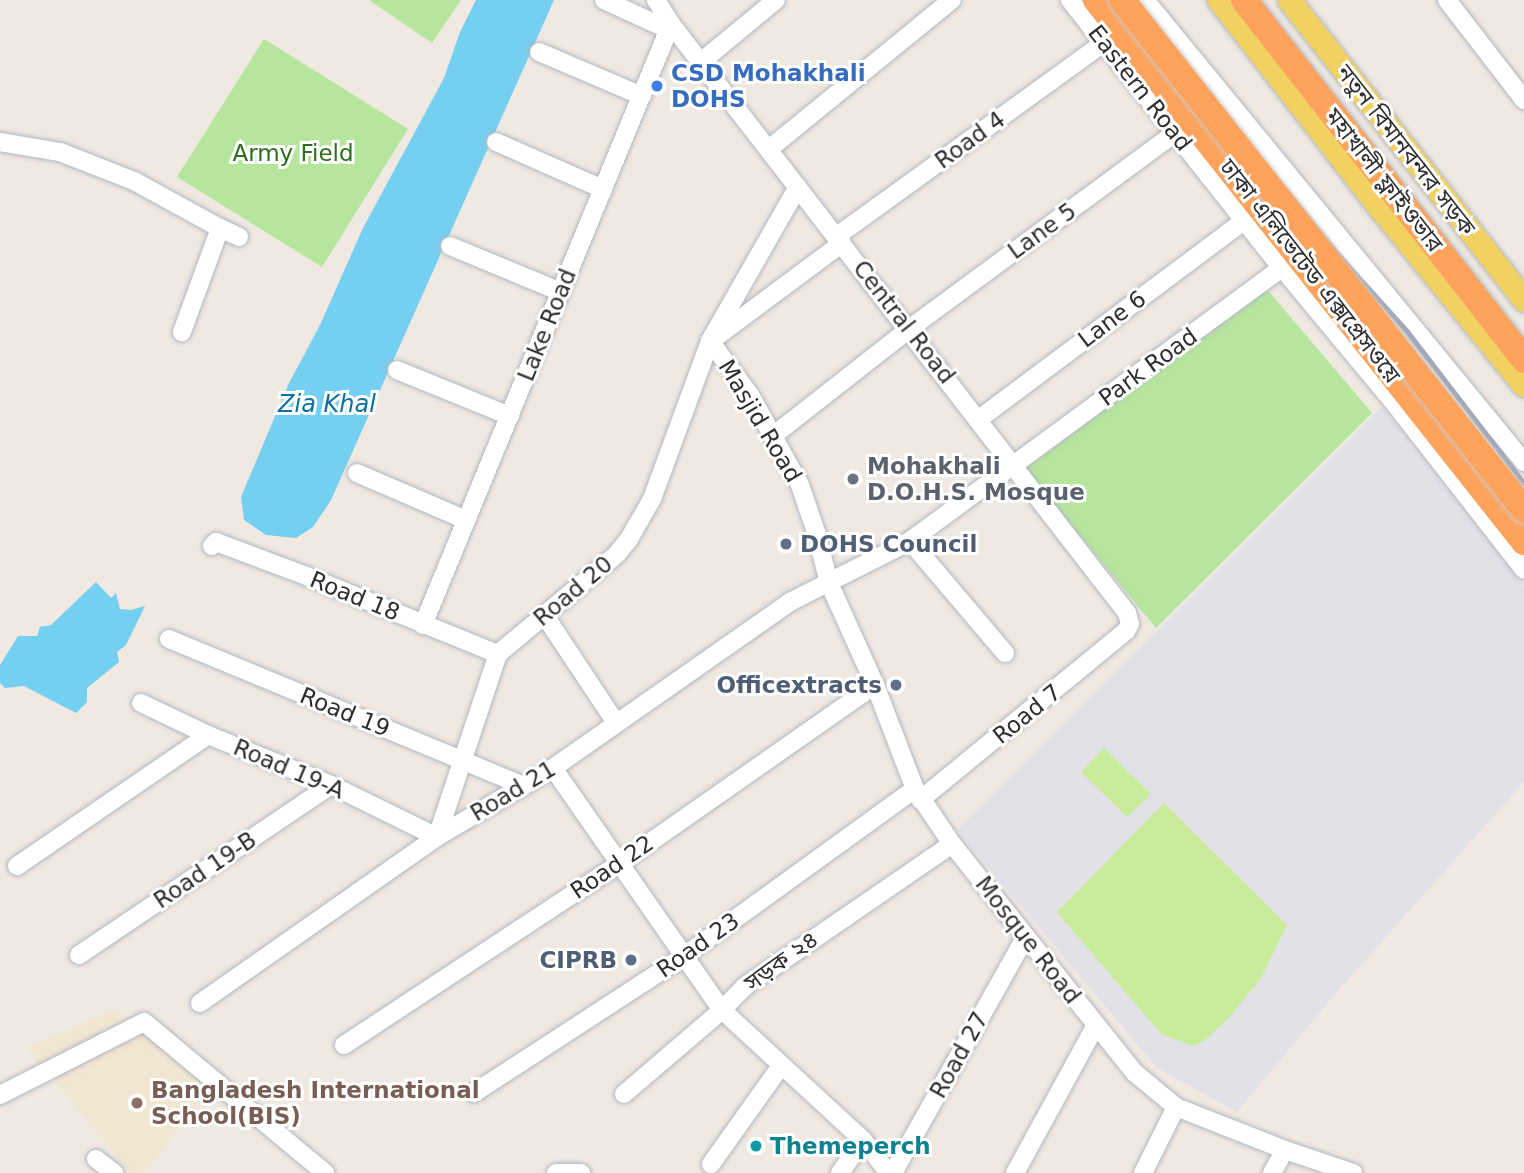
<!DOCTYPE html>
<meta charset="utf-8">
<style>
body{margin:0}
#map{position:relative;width:1524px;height:1173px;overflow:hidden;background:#efe9e1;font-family:"DejaVu Sans","Noto Sans Bengali",sans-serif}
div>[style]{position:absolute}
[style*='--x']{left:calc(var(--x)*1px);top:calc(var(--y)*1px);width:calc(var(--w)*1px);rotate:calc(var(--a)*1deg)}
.industrial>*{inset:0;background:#e3e1e8}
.education>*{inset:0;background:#f0e6d1}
.green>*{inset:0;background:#b6e59e}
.pitch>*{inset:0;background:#c9ec9a}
.water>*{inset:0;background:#75cff0}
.roads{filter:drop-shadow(0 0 2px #b4b7c1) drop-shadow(0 0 2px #b4b7c1)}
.minor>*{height:18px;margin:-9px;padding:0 9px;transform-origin:9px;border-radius:9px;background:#fff}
.major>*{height:23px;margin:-11.5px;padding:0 11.5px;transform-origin:11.5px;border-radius:11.5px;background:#f2d163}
.highway>*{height:26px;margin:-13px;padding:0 13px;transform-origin:13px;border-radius:13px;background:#ffa35c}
.tram>*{height:2px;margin:-1px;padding:0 1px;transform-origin:1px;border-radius:1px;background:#a3a6b8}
.rail>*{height:4.5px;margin:-2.25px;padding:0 2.25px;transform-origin:2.25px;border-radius:2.25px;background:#a3a6b8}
.bridges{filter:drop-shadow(0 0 2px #c9c9c9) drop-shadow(0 0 2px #c9c9c9)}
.highway-bridge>*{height:26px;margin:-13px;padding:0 13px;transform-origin:13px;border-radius:13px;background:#ffa35c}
.dots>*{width:19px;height:19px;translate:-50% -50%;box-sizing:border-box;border:4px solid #fff;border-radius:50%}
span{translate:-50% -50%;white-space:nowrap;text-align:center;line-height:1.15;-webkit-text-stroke:6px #fff;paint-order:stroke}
.shop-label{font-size:23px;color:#366cbe;font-weight:700}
.left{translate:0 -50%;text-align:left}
.street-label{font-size:23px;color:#2e2e2e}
.park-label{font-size:23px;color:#2c6e1b}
.worship-label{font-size:23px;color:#5b616d;font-weight:700}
.service-label{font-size:23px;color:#4e5e75;font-weight:700}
.right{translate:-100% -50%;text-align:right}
.education-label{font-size:23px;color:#785e54;font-weight:700}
.culture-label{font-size:23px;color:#0d838f;font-weight:700}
.water-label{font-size:24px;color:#0d6fa3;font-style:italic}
</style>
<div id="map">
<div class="industrial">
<div style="clip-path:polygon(1382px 407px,1524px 586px,1524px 782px,1337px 992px,1237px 1112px,1157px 1068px,957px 830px)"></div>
</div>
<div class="education">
<div style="clip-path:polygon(114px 1009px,214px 1087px,143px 1173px,130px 1173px,27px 1048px)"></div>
</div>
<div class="green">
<div style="clip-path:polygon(369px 0,461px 0,432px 43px)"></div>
<div style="clip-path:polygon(264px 39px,408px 129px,322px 267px,177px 177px)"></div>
<div style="clip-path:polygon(1266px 288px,1372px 413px,1156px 628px,1025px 469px)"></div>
</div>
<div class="pitch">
<div style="clip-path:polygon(1104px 748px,1151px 794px,1127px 817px,1081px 772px)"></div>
<div style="clip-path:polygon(1164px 803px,1287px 925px,1261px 978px,1228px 1019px,1205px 1040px,1193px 1046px,1163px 1035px,1155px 1027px,1057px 912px)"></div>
</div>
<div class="water">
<div style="clip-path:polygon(476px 0,554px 0,331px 500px,313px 527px,296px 538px,266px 535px,244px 520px,241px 497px,289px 383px,320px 325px,363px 228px,444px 78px,460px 32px)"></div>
<div style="clip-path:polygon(96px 582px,111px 598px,116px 593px,120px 609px,130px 610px,145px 606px,126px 645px,117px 652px,119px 662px,87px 688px,87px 702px,76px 713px,24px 686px,5px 688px,0 683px,0 665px,18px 636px,37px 636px,40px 627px,51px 625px)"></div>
</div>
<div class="roads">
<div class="minor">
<div style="--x:604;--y:0;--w:72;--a:24.8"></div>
<div style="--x:656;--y:0;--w:28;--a:58"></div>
<div style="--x:671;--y:24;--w:745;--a:52.25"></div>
<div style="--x:1127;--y:613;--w:11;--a:75"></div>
<div style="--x:1130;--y:624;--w:8;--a:120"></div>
<div style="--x:1126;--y:631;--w:266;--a:140.6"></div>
<div style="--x:1070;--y:0;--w:342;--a:51.7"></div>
<div style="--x:1282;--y:268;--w:177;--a:50.3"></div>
<div style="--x:1395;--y:404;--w:210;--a:52.1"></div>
<div style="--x:1145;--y:0;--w:598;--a:50.64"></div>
<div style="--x:1447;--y:0;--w:126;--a:52.4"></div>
<div style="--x:539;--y:52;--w:112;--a:23.1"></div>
<div style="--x:701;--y:62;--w:97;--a:-39.6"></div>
<div style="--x:0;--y:142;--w:61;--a:9.5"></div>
<div style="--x:60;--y:152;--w:79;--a:21.4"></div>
<div style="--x:134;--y:181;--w:98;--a:28.7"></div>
<div style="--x:220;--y:228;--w:111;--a:110.1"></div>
<div style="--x:496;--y:142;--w:117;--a:23.7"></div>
<div style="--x:769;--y:149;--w:236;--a:-39.2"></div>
<div style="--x:220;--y:228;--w:21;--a:25"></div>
<div style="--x:837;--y:236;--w:329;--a:-35.9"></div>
<div style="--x:450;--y:246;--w:120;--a:22.5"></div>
<div style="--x:716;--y:337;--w:157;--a:-36.7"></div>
<div style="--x:710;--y:341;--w:67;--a:53.5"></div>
<div style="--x:750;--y:395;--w:103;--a:60.9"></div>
<div style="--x:800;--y:485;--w:50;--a:71.2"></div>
<div style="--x:816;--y:532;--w:53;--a:75.7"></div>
<div style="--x:829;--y:583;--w:112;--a:65.7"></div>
<div style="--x:875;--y:685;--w:111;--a:69"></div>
<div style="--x:915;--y:789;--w:66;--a:56.1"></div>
<div style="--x:952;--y:844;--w:293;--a:51.4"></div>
<div style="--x:1135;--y:1073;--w:53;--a:39.7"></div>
<div style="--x:1176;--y:1107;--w:117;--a:21.5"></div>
<div style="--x:1285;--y:1150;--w:72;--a:18.7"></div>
<div style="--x:397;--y:370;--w:122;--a:22.2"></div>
<div style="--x:979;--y:419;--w:332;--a:-36.8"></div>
<div style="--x:774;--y:435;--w:172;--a:-38.1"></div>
<div style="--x:909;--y:329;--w:330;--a:-36.4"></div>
<div style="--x:357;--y:473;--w:119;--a:23.3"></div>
<div style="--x:910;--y:541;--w:147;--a:49.7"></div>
<div style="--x:212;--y:546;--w:6;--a:-45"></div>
<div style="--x:216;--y:542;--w:99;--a:20.6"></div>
<div style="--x:309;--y:577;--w:204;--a:22.2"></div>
<div style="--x:545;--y:616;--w:128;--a:56.4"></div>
<div style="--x:423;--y:625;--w:650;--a:-67.58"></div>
<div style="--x:169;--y:639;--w:381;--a:22.5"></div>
<div style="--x:141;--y:703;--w:74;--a:25.5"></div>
<div style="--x:208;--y:735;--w:133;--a:22.1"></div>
<div style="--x:331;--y:785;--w:118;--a:26.1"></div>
<div style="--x:437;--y:837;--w:193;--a:-71.6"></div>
<div style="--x:498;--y:654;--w:155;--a:-40"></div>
<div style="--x:617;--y:554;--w:19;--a:-51"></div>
<div style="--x:629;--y:539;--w:46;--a:-60.1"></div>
<div style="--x:652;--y:499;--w:168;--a:-69.8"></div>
<div style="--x:710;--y:341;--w:177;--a:-60.3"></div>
<div style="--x:553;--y:768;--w:295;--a:55.1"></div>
<div style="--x:722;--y:1010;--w:192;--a:42.7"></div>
<div style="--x:863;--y:1140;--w:42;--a:51.8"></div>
<div style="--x:17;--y:866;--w:232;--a:-34.4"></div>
<div style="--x:79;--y:955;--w:304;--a:-34"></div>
<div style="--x:200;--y:1003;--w:289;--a:-35"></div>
<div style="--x:437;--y:837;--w:135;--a:-30.7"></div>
<div style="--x:553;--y:768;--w:289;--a:-35"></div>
<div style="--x:790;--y:602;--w:135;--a:-26.9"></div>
<div style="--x:910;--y:541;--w:461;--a:-36.3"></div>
<div style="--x:344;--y:1045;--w:329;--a:-33.4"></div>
<div style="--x:619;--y:864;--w:312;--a:-35"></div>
<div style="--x:474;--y:1093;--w:251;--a:-33.1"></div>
<div style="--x:684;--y:956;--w:285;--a:-35.9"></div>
<div style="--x:624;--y:1094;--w:129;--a:-40.6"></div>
<div style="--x:722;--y:1010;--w:32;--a:-46"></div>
<div style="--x:744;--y:987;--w:252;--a:-34.5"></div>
<div style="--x:0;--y:1095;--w:161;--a:-26.9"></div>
<div style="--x:144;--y:1022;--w:236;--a:39.8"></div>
<div style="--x:96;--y:1159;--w:23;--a:38"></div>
<div style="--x:711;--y:1164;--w:120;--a:-54.5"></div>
<div style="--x:556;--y:1173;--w:25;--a:0"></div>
<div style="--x:840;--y:1173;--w:40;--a:-55.1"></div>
<div style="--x:893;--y:1173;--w:270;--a:-60.7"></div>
<div style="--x:1015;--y:1173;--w:166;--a:-61.3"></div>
<div style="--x:1143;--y:1173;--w:74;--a:-63.4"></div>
<div style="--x:1272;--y:1173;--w:26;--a:-61"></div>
</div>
<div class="major">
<div style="--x:1219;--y:0;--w:263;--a:52.3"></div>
<div style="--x:1380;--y:208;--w:228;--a:50.9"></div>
<div style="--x:1289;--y:0;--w:381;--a:51.9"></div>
</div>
<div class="highway">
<div style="--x:1096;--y:0;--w:691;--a:51.7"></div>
<div style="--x:1244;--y:0;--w:456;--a:52.1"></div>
</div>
</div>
<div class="tram">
<div style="--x:1111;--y:0;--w:181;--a:52.6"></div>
<div style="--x:1221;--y:144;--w:266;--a:48.2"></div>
<div style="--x:1398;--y:342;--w:207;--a:52.5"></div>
</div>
<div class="rail">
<div style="--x:1129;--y:0;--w:170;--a:53.1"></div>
<div style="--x:1231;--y:136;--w:264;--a:47.9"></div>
<div style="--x:1408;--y:332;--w:190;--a:52.5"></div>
</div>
<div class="bridges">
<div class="highway-bridge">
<div style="--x:1122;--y:0;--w:649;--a:51.75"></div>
</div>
</div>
<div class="dots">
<div style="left:657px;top:86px;background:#3f7fe0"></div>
<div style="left:853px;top:479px;background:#6b7280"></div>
<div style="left:786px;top:544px;background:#5c6f8a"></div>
<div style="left:896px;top:685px;background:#5c6f8a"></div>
<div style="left:631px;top:960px;background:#5c6f8a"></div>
<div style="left:137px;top:1103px;background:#8d6e63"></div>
<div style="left:756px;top:1146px;background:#0f9aa8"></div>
</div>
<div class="shop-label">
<span class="left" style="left:671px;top:86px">CSD Mohakhali<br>DOHS</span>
</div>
<div class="street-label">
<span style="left:1140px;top:88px;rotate:52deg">Eastern Road</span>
<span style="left:970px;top:140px;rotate:-36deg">Road 4</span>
<span style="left:1406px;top:150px;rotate:52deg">নতুন বিমানবন্দর সড়ক</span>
<span style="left:1384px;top:180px;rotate:52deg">মহাখালী ফ্লাইওভার</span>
<span style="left:1042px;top:231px;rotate:-36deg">Lane 5</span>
<span style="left:1310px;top:271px;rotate:52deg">ঢাকা এলিভেটেড এক্সপ্রেসওয়ে</span>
<span style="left:1112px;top:319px;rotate:-37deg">Lane 6</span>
<span style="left:904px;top:322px;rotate:52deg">Central Road</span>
<span style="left:547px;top:325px;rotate:-68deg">Lake Road</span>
<span style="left:1148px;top:367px;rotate:-36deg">Park Road</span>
<span style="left:760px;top:421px;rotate:59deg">Masjid Road</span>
<span style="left:573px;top:591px;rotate:-40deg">Road 20</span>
<span style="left:355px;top:596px;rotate:22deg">Road 18</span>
<span style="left:345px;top:712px;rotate:22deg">Road 19</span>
<span style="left:1027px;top:714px;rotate:-39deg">Road 7</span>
<span style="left:289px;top:769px;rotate:23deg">Road 19-A</span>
<span style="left:513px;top:791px;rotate:-31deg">Road 21</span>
<span style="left:612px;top:867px;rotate:-34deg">Road 22</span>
<span style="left:205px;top:870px;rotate:-34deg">Road 19-B</span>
<span style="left:1028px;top:940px;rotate:52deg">Mosque Road</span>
<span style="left:698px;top:945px;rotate:-35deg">Road 23</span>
<span style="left:781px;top:961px;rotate:-36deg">সড়ক ২৪</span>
<span style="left:959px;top:1055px;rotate:-61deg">Road 27</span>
</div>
<div class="park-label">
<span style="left:293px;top:153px">Army Field</span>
</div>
<div class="worship-label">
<span class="left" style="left:867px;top:479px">Mohakhali<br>D.O.H.S. Mosque</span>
</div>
<div class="service-label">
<span class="left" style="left:800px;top:544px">DOHS Council</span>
<span class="right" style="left:882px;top:685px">Officextracts</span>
<span class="right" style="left:617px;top:960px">CIPRB</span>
</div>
<div class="education-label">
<span class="left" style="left:151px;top:1103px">Bangladesh International<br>School(BIS)</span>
</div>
<div class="culture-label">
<span class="left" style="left:770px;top:1146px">Themeperch</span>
</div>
<div class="water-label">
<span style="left:327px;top:405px">Zia Khal</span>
</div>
</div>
